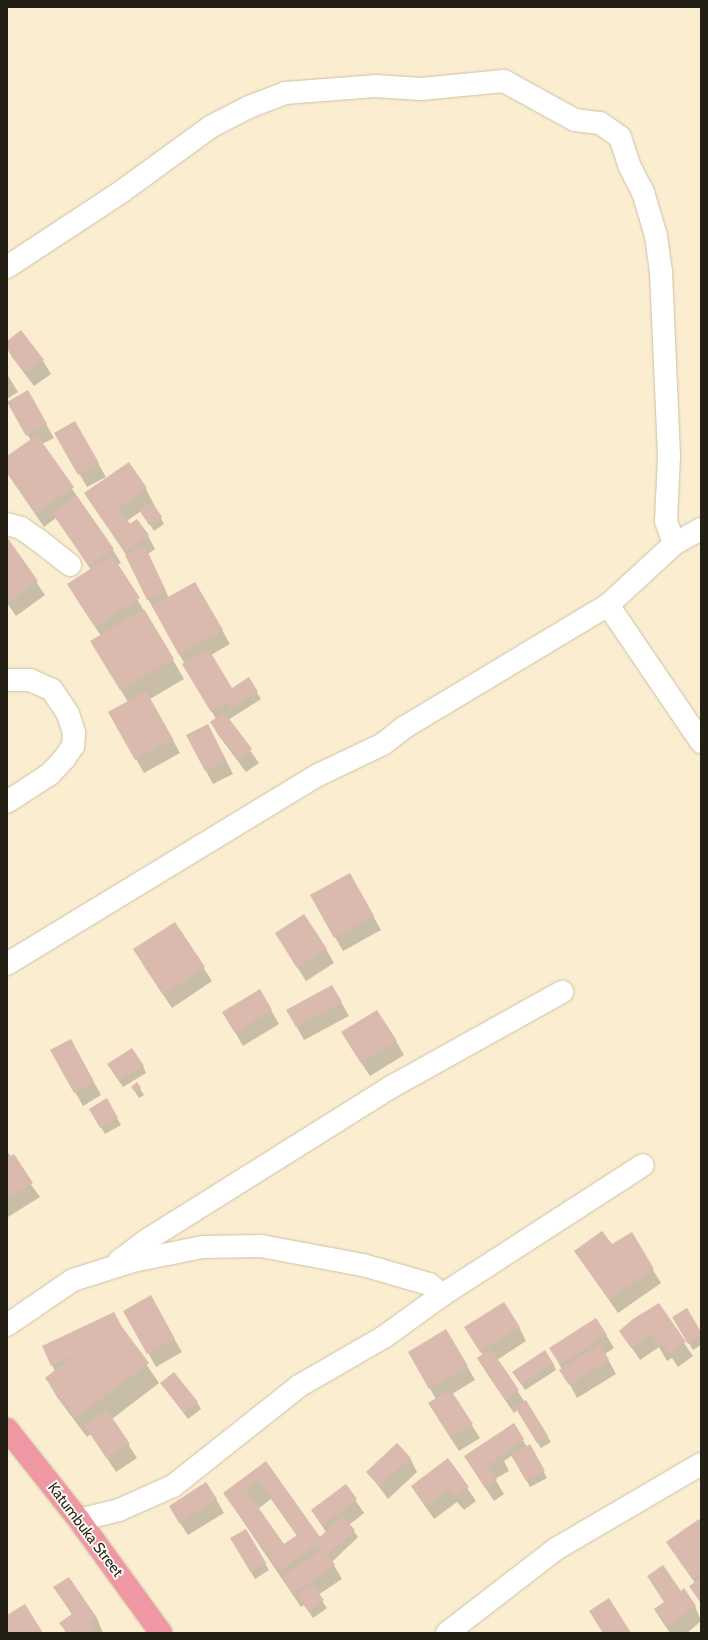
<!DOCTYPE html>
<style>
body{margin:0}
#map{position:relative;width:708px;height:1640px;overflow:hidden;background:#faedd0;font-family:Cabin,sans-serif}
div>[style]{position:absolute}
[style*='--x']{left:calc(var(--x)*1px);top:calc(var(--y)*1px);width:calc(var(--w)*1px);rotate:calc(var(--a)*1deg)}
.shadow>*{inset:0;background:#0003}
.building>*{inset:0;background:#dab9ae}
.roads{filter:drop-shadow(0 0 1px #cdc1a4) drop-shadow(0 0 1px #cdc1a4)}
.minor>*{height:22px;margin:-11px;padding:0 11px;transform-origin:11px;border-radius:11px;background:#fff}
.major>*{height:22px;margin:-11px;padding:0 11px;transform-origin:11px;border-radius:11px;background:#ef98a3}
span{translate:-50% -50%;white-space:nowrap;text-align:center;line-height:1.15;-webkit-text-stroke:3.5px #fefbf5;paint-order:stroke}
.street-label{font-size:15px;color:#231f14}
.frame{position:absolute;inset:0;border:8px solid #231f14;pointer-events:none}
</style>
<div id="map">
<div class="shadow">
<div style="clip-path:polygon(7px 342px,43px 361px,51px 374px,34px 386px,12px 357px,7px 348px)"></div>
<div style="clip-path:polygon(7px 374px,18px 392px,7px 399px)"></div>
<div style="clip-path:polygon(28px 392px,54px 438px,42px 444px,113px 550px,121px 563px,117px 565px,184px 679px,150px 699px,180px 753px,144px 773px,110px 713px,128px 702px,103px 661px,101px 636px,76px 598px,91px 570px,56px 518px,44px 527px,7px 473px,7px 457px,31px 441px,9px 402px)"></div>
<div style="clip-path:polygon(74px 422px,106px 477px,87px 487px,56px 433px)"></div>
<div style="clip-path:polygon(146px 489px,164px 524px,154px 531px,141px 511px,127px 521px,148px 536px,155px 549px,148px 554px,169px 598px,195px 583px,230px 644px,211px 655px,232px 689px,248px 679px,261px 699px,228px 720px,259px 763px,246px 772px,219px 736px,211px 723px,216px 719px,148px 599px,127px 556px,85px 494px)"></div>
<div style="clip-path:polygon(7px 539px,45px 595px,16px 616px,7px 603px)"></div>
<div style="clip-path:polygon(187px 736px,215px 739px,233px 774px,213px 784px)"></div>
<div style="clip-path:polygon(357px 888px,381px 930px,343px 951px,335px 937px)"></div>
<div style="clip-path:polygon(175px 923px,212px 981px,172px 1008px,142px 963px)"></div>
<div style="clip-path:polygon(284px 947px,326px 949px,334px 963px,306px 981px)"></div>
<div style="clip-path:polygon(332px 986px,349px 1016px,304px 1040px,288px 1011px)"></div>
<div style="clip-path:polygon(260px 991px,279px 1024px,243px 1046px,224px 1013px)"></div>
<div style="clip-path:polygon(396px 1041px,404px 1055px,370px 1076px,350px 1046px)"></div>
<div style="clip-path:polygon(78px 1053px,101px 1095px,83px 1106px,75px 1092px)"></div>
<div style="clip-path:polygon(143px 1066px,146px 1073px,123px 1087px,112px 1071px)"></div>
<div style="clip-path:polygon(137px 1084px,144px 1095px,139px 1098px,132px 1087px)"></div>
<div style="clip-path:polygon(107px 1100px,121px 1125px,105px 1134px,90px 1109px)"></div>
<div style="clip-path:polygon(7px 1151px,40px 1197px,8px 1217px,7px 1216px)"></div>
<div style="clip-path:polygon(631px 1234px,661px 1283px,618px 1313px,575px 1251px,611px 1246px)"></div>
<div style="clip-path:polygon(150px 1297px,182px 1352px,156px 1367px,125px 1311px)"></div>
<div style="clip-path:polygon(658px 1305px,693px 1356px,678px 1367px,672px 1358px,667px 1361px,659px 1347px,640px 1360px,621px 1332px)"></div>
<div style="clip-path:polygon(673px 1317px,701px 1334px,701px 1345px,693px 1350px)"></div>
<div style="clip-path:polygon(519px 1327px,526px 1341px,497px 1360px,551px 1442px,541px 1448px,517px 1410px,514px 1413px,486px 1372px,478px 1359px,483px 1356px,474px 1341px)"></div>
<div style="clip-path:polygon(446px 1330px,475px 1380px,452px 1394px,480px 1438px,459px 1451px,437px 1417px,436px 1399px,409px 1352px)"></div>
<div style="clip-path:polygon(125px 1333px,159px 1383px,112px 1419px,137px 1458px,116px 1472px,91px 1434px,87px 1437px,57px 1397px,46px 1378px,55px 1371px,43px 1347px)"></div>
<div style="clip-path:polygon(606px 1335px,614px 1348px,605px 1354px,616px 1374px,577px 1398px,558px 1362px)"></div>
<div style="clip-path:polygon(553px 1363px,556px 1370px,525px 1390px,517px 1378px)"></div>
<div style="clip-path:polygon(161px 1383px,197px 1402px,201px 1409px,188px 1419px)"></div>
<div style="clip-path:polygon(523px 1440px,527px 1447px,530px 1446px,547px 1478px,530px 1487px,513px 1455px,504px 1461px,509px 1471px,495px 1479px,504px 1494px,494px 1501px,473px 1469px)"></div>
<div style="clip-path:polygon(410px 1458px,417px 1472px,388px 1499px,368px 1472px)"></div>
<div style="clip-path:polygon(448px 1460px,476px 1501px,464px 1510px,457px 1502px,434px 1519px,412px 1487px)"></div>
<div style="clip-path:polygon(evenodd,266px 1463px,320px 1538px,326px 1532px,312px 1510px,345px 1485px,364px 1513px,349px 1525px,358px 1537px,332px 1562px,342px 1579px,318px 1595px,327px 1608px,313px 1618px,304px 1605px,301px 1607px,224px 1493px,266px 1463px,271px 1499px,297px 1536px,284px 1545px,258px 1509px,271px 1499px)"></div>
<div style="clip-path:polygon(216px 1499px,224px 1513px,188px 1535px,178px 1520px)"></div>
<div style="clip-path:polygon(701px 1524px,701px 1603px,690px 1587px,695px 1583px,668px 1542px)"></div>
<div style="clip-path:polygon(245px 1530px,269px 1570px,255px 1579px,232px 1539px)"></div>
<div style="clip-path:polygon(68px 1578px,97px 1618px,103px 1633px,66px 1633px,61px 1623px,72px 1615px,55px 1587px)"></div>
<div style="clip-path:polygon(695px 1606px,701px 1621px,687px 1633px,670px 1633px,655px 1610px)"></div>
</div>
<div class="building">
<div style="clip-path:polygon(21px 330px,44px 360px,26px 373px,7px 349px,7px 341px)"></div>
<div style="clip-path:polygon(28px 390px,47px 424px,26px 436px,7px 402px)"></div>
<div style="clip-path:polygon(75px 421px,99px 463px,78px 475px,54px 433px)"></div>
<div style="clip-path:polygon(37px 435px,74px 487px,36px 514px,7px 473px,7px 456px)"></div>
<div style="clip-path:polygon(129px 462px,147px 488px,119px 508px,130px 524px,137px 519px,149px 535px,125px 552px,84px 493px)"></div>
<div style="clip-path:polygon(77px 496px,114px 549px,89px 566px,52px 513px)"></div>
<div style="clip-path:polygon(152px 502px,162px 517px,149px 525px,139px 510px)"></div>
<div style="clip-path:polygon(7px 537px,38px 581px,7px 603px)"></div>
<div style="clip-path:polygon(145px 546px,166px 591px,147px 600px,125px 555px)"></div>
<div style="clip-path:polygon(112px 555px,140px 598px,95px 627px,67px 584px)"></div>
<div style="clip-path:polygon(195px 582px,223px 630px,179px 655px,152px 606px)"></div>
<div style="clip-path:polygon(144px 609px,174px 659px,120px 690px,90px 641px)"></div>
<div style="clip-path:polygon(208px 648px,232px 688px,249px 677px,258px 692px,231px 709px,227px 703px,211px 712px,182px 664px)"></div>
<div style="clip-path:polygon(146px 691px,173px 739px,135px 760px,108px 712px)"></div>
<div style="clip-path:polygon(224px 712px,252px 749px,238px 759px,210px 722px)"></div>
<div style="clip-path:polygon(208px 724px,226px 760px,205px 771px,186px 735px)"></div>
<div style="clip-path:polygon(350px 873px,374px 916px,334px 938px,310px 895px)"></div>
<div style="clip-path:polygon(304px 914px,327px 949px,297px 968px,275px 933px)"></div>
<div style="clip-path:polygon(175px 922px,205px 967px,163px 995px,133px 949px)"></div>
<div style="clip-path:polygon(332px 985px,342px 1002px,296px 1027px,286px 1010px)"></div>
<div style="clip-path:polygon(260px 989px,272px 1010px,235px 1033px,222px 1012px)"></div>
<div style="clip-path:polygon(377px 1010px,397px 1041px,361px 1063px,341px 1032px)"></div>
<div style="clip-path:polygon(71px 1039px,94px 1082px,74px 1093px,50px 1050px)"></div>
<div style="clip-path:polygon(132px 1048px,144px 1066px,119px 1081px,107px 1064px)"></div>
<div style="clip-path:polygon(137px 1082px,141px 1088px,135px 1092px,131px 1087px)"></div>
<div style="clip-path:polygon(107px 1098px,118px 1118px,100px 1128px,89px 1109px)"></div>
<div style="clip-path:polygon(14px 1154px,33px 1183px,7px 1199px,7px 1158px)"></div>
<div style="clip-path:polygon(602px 1231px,612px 1244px,632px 1232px,654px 1269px,609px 1300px,574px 1251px)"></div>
<div style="clip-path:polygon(151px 1295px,175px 1339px,147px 1354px,123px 1311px)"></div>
<div style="clip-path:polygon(504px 1302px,520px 1327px,480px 1352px,464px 1327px)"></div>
<div style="clip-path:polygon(659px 1303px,686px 1342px,669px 1354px,663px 1345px,659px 1348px,651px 1334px,631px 1348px,619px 1331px,633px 1319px)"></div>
<div style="clip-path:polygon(687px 1308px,701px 1332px,701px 1336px,688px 1344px,672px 1317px)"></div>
<div style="clip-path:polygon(114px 1312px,122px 1327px,149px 1363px,75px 1418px,45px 1378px,77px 1353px,51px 1366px,42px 1346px)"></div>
<div style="clip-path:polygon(596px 1318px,607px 1335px,560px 1365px,549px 1348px)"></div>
<div style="clip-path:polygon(446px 1329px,468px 1366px,429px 1389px,408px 1352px)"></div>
<div style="clip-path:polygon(600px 1344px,609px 1360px,569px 1385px,559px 1370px)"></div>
<div style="clip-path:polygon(491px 1349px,519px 1390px,505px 1400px,477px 1358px)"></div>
<div style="clip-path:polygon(545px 1350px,553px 1363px,521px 1384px,512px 1372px)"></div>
<div style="clip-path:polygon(174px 1372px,198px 1402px,184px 1413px,160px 1383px)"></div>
<div style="clip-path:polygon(450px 1389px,473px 1424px,451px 1438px,428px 1403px)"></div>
<div style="clip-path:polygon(526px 1400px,548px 1436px,537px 1443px,515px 1407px)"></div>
<div style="clip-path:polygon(107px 1410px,130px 1444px,107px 1459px,84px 1425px)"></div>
<div style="clip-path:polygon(514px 1423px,524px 1439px,488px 1466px,497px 1480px,485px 1488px,464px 1456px)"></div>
<div style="clip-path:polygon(397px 1443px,411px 1458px,379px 1486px,366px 1472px)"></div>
<div style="clip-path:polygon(530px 1444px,545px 1471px,526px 1481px,511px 1455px)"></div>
<div style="clip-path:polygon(448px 1458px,469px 1487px,456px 1497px,449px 1489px,425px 1506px,411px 1486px)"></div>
<div style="clip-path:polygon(evenodd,266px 1461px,320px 1537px,342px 1516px,355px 1530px,328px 1555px,335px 1565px,293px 1594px,281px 1577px,321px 1550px,316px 1545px,279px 1571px,223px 1493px,266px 1461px,259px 1480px,297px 1535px,284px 1544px,246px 1490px,259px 1480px)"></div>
<div style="clip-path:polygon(206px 1482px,217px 1499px,179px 1523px,169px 1506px)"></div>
<div style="clip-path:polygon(346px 1484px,357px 1499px,322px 1526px,311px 1510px)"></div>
<div style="clip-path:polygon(699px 1519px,701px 1522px,701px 1573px,692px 1579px,666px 1542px)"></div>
<div style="clip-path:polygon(246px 1529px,266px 1563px,251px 1573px,230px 1538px)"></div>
<div style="clip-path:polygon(663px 1565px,681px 1591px,684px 1588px,696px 1606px,666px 1627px,654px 1609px,664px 1602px,647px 1576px)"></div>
<div style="clip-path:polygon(69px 1577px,97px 1618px,88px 1625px,94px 1633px,67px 1633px,59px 1623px,72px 1614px,53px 1587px)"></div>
<div style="clip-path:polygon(701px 1578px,701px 1603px,689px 1586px)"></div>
<div style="clip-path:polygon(311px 1584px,324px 1600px,309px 1612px,296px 1595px)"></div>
<div style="clip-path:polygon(609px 1598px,631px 1633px,603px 1633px,589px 1611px)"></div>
<div style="clip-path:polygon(25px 1604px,43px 1633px,7px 1633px,7px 1615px)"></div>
</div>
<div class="roads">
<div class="minor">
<div style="--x:7;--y:267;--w:136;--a:-33.3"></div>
<div style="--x:121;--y:192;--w:112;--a:-36"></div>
<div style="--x:212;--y:126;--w:42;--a:-27.2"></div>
<div style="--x:249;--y:107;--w:39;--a:-21"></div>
<div style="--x:285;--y:93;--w:90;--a:-4.4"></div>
<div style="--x:375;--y:86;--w:46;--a:3.7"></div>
<div style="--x:421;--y:89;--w:83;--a:-5.5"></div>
<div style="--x:504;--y:81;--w:81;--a:28.8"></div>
<div style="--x:575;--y:120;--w:25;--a:7"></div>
<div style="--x:600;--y:123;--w:24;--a:35"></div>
<div style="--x:620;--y:137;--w:29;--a:72"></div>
<div style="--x:629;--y:165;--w:30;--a:63"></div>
<div style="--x:643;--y:192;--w:46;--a:73.5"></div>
<div style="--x:656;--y:236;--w:36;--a:82"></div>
<div style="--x:661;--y:272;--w:185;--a:87.5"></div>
<div style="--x:669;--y:457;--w:64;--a:92.7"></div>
<div style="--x:666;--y:521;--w:24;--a:71"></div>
<div style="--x:7;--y:524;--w:15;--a:16"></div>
<div style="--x:21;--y:528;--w:19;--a:35"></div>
<div style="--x:37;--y:539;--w:42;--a:38.2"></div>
<div style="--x:608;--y:605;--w:166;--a:55.8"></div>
<div style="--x:7;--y:680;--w:23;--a:0"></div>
<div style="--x:30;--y:680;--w:24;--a:24"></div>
<div style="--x:52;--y:690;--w:29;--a:56"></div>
<div style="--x:68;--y:714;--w:20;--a:72"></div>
<div style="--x:74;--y:733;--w:13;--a:94"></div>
<div style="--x:73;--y:746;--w:16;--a:125"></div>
<div style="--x:64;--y:759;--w:21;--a:133"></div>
<div style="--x:50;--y:774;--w:51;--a:146.9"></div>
<div style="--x:7;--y:964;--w:362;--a:-31.3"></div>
<div style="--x:316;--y:776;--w:74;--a:-25.5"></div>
<div style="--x:383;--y:744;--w:28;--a:-38"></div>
<div style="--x:405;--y:727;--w:237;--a:-31"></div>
<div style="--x:608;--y:605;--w:90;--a:-42.7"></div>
<div style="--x:674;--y:544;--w:31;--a:-29"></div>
<div style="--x:119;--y:1261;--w:35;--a:-37"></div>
<div style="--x:147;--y:1240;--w:288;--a:-32.1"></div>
<div style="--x:391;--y:1087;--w:196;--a:-29.1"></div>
<div style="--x:7;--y:1325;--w:80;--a:-34.3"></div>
<div style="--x:73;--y:1280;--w:63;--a:-17.6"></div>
<div style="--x:133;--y:1261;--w:71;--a:-11.3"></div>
<div style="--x:203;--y:1247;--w:58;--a:-1"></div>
<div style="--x:261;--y:1246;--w:104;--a:10.6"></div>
<div style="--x:363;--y:1265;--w:69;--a:16.1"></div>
<div style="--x:429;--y:1284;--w:17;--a:40"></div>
<div style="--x:442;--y:1295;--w:239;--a:-32.9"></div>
<div style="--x:79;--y:1520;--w:41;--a:-14"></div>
<div style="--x:119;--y:1510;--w:59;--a:-24"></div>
<div style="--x:173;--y:1486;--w:161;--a:-38.4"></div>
<div style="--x:299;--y:1386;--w:98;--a:-30"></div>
<div style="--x:384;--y:1337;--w:72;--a:-35.9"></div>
<div style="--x:447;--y:1633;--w:138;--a:-37.6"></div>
<div style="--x:556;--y:1549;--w:168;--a:-30.4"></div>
</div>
<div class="major">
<div style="--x:7;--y:1429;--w:116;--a:51.6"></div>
<div style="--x:79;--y:1520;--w:140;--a:54"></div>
</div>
</div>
<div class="street-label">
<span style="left:85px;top:1530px;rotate:53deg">Katumbuka Street</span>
</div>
<div class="frame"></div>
</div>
